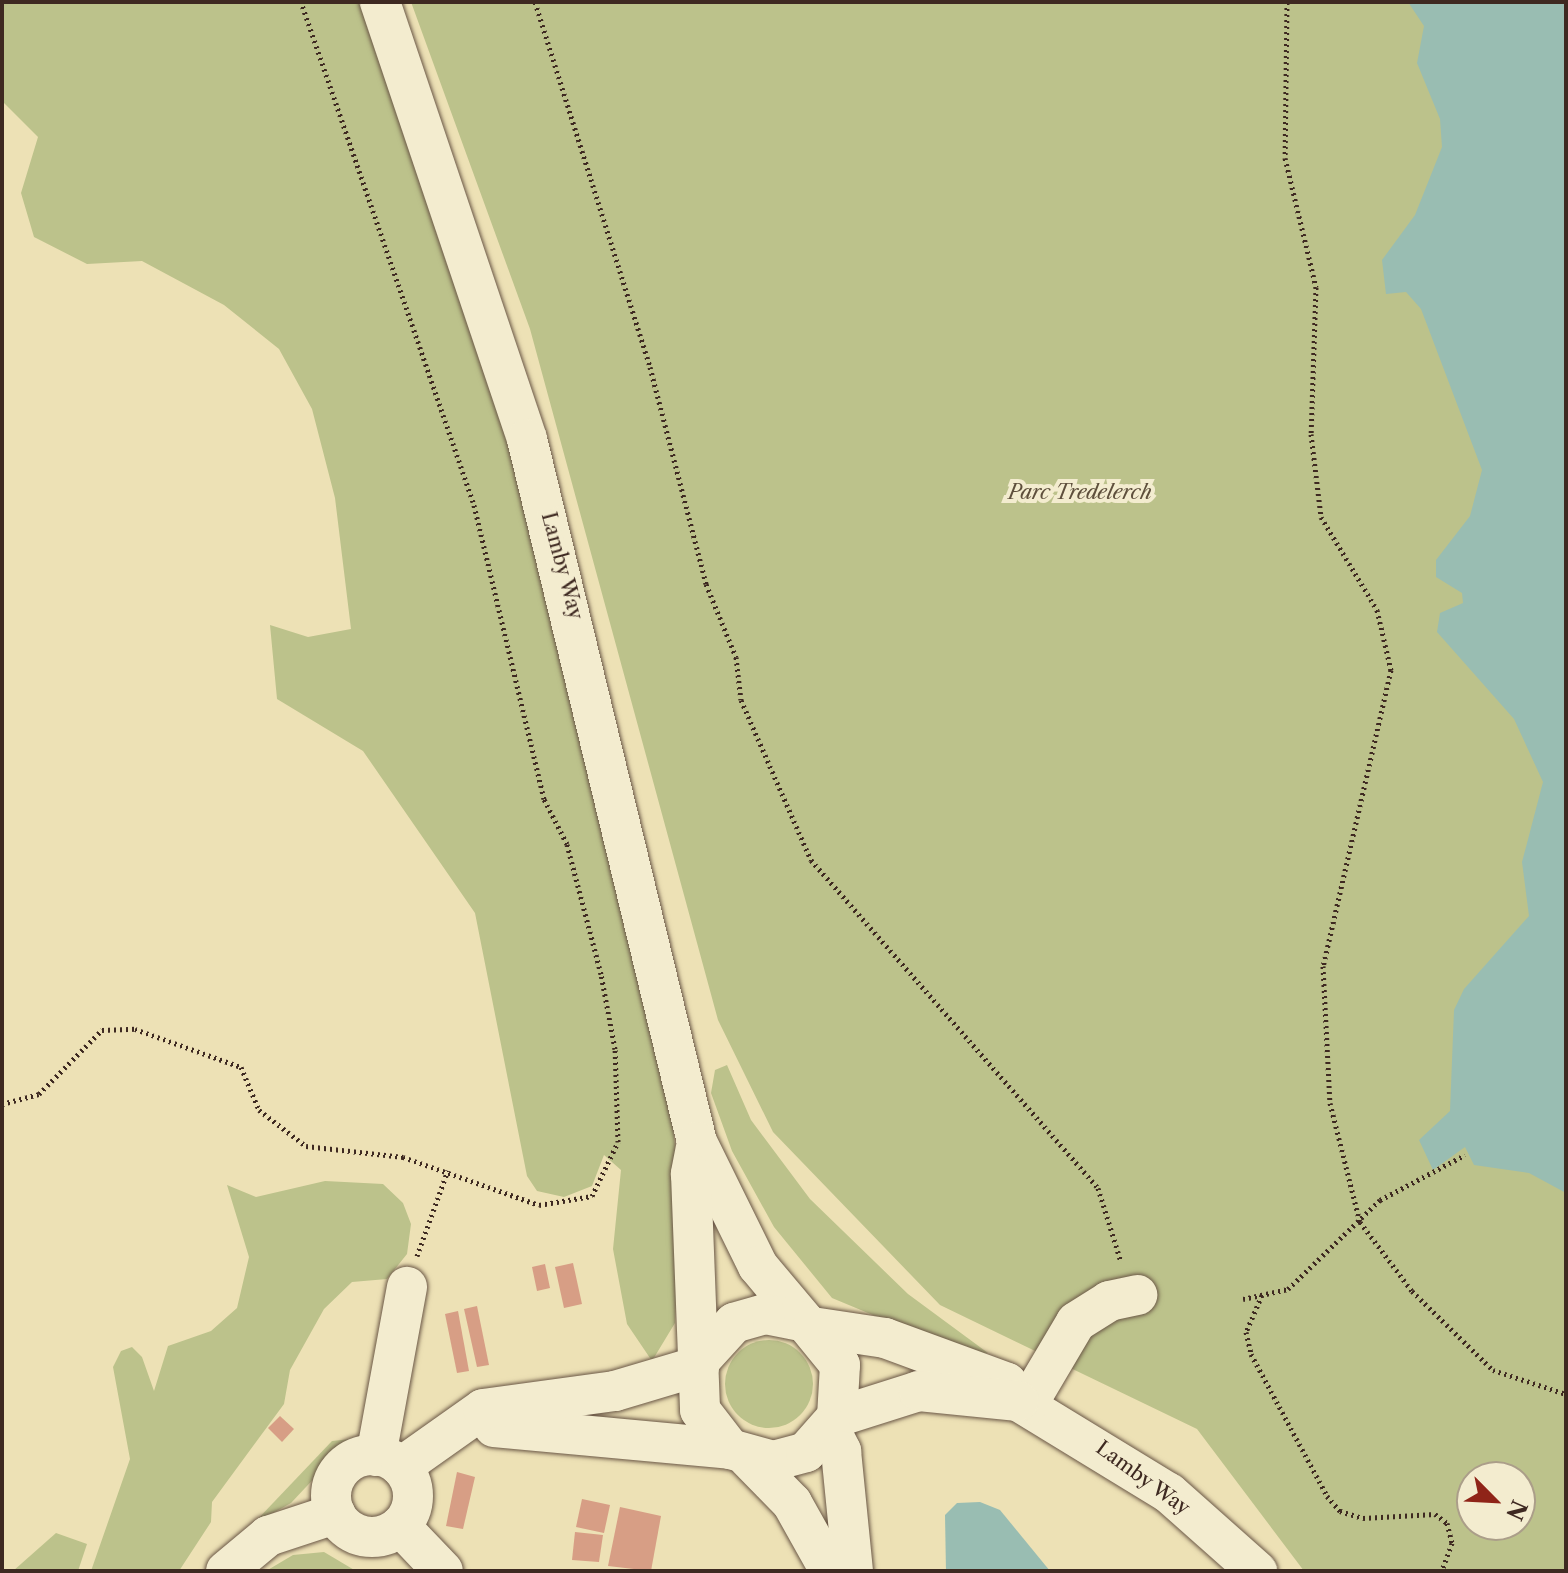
<!DOCTYPE html>
<style>
body{margin:0}
#map{position:relative;width:1568px;height:1573px;overflow:hidden;background:#ede1b5;font-family:"Libre Caslon Text",serif}
div>[style]{position:absolute}
[style*='--x']{left:calc(var(--x)*1px);top:calc(var(--y)*1px);width:calc(var(--w)*1px);rotate:calc(var(--a)*1deg)}
.green>*{inset:0;background:#bcc28b}
.round{border-radius:50%}
.water>*{inset:0;background:#99bdb2}
.building>*{inset:0;background:#d79e85}
.path>*{height:5px;margin-top:-2.5px;transform-origin:0;background:repeating-linear-gradient(90deg,#3e2921 0 2px,transparent 0 6px)}
.roads{filter:drop-shadow(0 0 2px #6a5746) drop-shadow(0 0 2px #6a5746)}
.minor>*{height:40px;margin:-20px;padding:0 20px;transform-origin:20px;border-radius:20px;background:#f3eccf}
.minor>.ring{margin:-20px;padding:0;box-sizing:content-box;background:none;border:40px solid #f3eccf;border-radius:50%}
span{translate:-50% -50%;white-space:nowrap;text-align:center;line-height:1.15;-webkit-text-stroke:8px #f3eccf;paint-order:stroke}
.park-label{font-size:20px;color:#5e4f3c;font-style:italic}
.street-label{font-size:20px;color:#3e2921}
.frame{position:absolute;inset:0;border:4px solid #3e2921;pointer-events:none}
.north{position:absolute;left:1456px;top:1461px;width:80px;height:80px;box-sizing:border-box;background:#f3eccf;border:2px solid #ab9e89;border-radius:50%;rotate:114deg;font-size:22px;font-weight:700;line-height:32px;text-align:center;color:#3e2921}
.north::after{content:'';display:block;margin:auto;width:28px;height:36px;background:#8f2418;clip-path:polygon(50% 0,100% 100%,50% 72%,0 100%)}
</style>
<div id="map">
<div class="green">
<div style="clip-path:polygon(2px 2px,361px 2px,486px 361px,548px 571px,669px 1083px,680px 1200px,675px 1323px,652px 1361px,627px 1324px,613px 1249px,621px 1170px,604px 1155px,592px 1186px,564px 1197px,537px 1191px,527px 1176px,475px 913px,363px 751px,277px 699px,270px 625px,308px 637px,351px 629px,335px 498px,312px 409px,279px 349px,224px 305px,142px 261px,87px 264px,34px 237px,21px 193px,38px 137px,2px 101px)"></div>
<div style="clip-path:polygon(evenodd,411px 2px,1566px 2px,1566px 1571px,1304px 1571px,1197px 1429px,940px 1305px,773px 1132px,718px 1020px,530px 329px,411px 2px,1472px 1477px,1520px 1477px,1520px 1525px,1472px 1525px,1472px 1477px)"></div>
<div style="clip-path:polygon(727px 1065px,751px 1120px,810px 1199px,908px 1294px,988px 1353px,969px 1355px,832px 1298px,774px 1227px,732px 1151px,711px 1093px,715px 1070px)"></div>
<div style="clip-path:polygon(325px 1181px,383px 1184px,403px 1203px,411px 1224px,407px 1254px,387px 1279px,352px 1282px,324px 1309px,290px 1370px,284px 1404px,212px 1502px,211px 1522px,179px 1571px,91px 1571px,130px 1459px,113px 1367px,121px 1351px,132px 1347px,142px 1357px,154px 1391px,168px 1346px,211px 1331px,237px 1308px,249px 1257px,227px 1185px,256px 1197px)"></div>
<div class="round" style="left:725px;top:1340px;width:88px;height:88px"></div>
<div style="clip-path:polygon(351px 1439px,291px 1503px,252px 1525px,332px 1441px)"></div>
<div style="clip-path:polygon(56px 1533px,87px 1544px,78px 1571px,13px 1571px)"></div>
<div style="clip-path:polygon(324px 1552px,356px 1571px,266px 1571px,293px 1555px)"></div>
</div>
<div class="water">
<div style="clip-path:polygon(1408px 2px,1566px 2px,1566px 1193px,1529px 1173px,1474px 1165px,1465px 1147px,1433px 1170px,1419px 1140px,1450px 1111px,1454px 1010px,1464px 989px,1529px 916px,1522px 862px,1543px 782px,1514px 719px,1437px 632px,1440px 613px,1463px 603px,1462px 593px,1436px 577px,1436px 560px,1470px 516px,1482px 470px,1421px 309px,1406px 292px,1386px 294px,1382px 260px,1415px 215px,1442px 147px,1440px 119px,1417px 63px,1424px 26px)"></div>
<div style="clip-path:polygon(980px 1502px,1000px 1510px,1050px 1571px,946px 1571px,945px 1515px,957px 1503px)"></div>
</div>
<div class="building">
<div style="clip-path:polygon(573px 1263px,582px 1304px,564px 1308px,555px 1267px)"></div>
<div style="clip-path:polygon(545px 1264px,550px 1288px,537px 1291px,532px 1267px)"></div>
<div style="clip-path:polygon(477px 1306px,489px 1365px,477px 1367px,464px 1309px)"></div>
<div style="clip-path:polygon(458px 1311px,469px 1371px,457px 1373px,445px 1314px)"></div>
<div style="clip-path:polygon(280px 1416px,294px 1429px,282px 1442px,268px 1428px)"></div>
<div style="clip-path:polygon(457px 1472px,475px 1477px,463px 1529px,446px 1526px)"></div>
<div style="clip-path:polygon(582px 1499px,610px 1505px,604px 1533px,576px 1527px)"></div>
<div style="clip-path:polygon(620px 1507px,661px 1516px,651px 1571px,608px 1566px)"></div>
<div style="clip-path:polygon(575px 1532px,603px 1535px,599px 1562px,572px 1560px)"></div>
</div>
<div class="path">
<div style="--x:535;--y:2;--w:383;--a:72.5"></div>
<div style="--x:650;--y:367;--w:224;--a:75.5"></div>
<div style="--x:706;--y:584;--w:79;--a:67.7"></div>
<div style="--x:736;--y:657;--w:43;--a:83.4"></div>
<div style="--x:741;--y:700;--w:175;--a:66.4"></div>
<div style="--x:811;--y:860;--w:436;--a:48.8"></div>
<div style="--x:1098;--y:1188;--w:77;--a:72.7"></div>
<div style="--x:1287;--y:2;--w:156;--a:90.7"></div>
<div style="--x:1285;--y:158;--w:133;--a:76.5"></div>
<div style="--x:1316;--y:287;--w:147;--a:91.9"></div>
<div style="--x:1311;--y:434;--w:84;--a:83.1"></div>
<div style="--x:1321;--y:517;--w:109;--a:58.9"></div>
<div style="--x:1377;--y:610;--w:62;--a:76.9"></div>
<div style="--x:1391;--y:670;--w:304;--a:102.9"></div>
<div style="--x:1323;--y:966;--w:137;--a:87.1"></div>
<div style="--x:1330;--y:1103;--w:123;--a:75.9"></div>
<div style="--x:1360;--y:1222;--w:86;--a:53"></div>
<div style="--x:1412;--y:1291;--w:113;--a:44.3"></div>
<div style="--x:1493;--y:1370;--w:77;--a:18.2"></div>
<div style="--x:2;--y:1104;--w:38;--a:-15"></div>
<div style="--x:39;--y:1094;--w:90;--a:-45.5"></div>
<div style="--x:102;--y:1030;--w:33;--a:-2"></div>
<div style="--x:135;--y:1029;--w:113;--a:19.7"></div>
<div style="--x:241;--y:1067;--w:47;--a:67.3"></div>
<div style="--x:259;--y:1110;--w:59;--a:37.5"></div>
<div style="--x:306;--y:1146;--w:98;--a:6.5"></div>
<div style="--x:403;--y:1157;--w:144;--a:19.4"></div>
<div style="--x:539;--y:1205;--w:54;--a:-9.6"></div>
<div style="--x:592;--y:1196;--w:60;--a:-64.3"></div>
<div style="--x:618;--y:1142;--w:93;--a:-91.8"></div>
<div style="--x:615;--y:1049;--w:76;--a:-100.6"></div>
<div style="--x:601;--y:974;--w:134;--a:-104.7"></div>
<div style="--x:567;--y:844;--w:51;--a:-117.1"></div>
<div style="--x:544;--y:799;--w:305;--a:-103.4"></div>
<div style="--x:473;--y:502;--w:529;--a:-108.98"></div>
<div style="--x:417;--y:1256;--w:91;--a:-70.2"></div>
<div style="--x:1262;--y:1295;--w:40;--a:113.4"></div>
<div style="--x:1246;--y:1332;--w:23;--a:77"></div>
<div style="--x:1251;--y:1354;--w:161;--a:61.8"></div>
<div style="--x:1327;--y:1496;--w:20;--a:49"></div>
<div style="--x:1340;--y:1511;--w:24;--a:17"></div>
<div style="--x:1363;--y:1518;--w:72;--a:-3.2"></div>
<div style="--x:1435;--y:1514;--w:15;--a:37"></div>
<div style="--x:1447;--y:1523;--w:21;--a:76"></div>
<div style="--x:1452;--y:1543;--w:30;--a:110"></div>
<div style="--x:1243;--y:1299;--w:46;--a:-12.5"></div>
<div style="--x:1288;--y:1289;--w:128;--a:-44.1"></div>
<div style="--x:1380;--y:1200;--w:96;--a:-27.9"></div>
</div>
<div class="roads">
<div class="minor">
<div style="--x:380;--y:2;--w:461;--a:71.4"></div>
<div style="--x:527;--y:439;--w:723;--a:76.41"></div>
<div style="--x:697;--y:1142;--w:138;--a:63.8"></div>
<div style="--x:758;--y:1266;--w:73;--a:50"></div>
<div style="--x:697;--y:1142;--w:33;--a:101"></div>
<div style="--x:691;--y:1174;--w:236;--a:87.8"></div>
<div style="--x:700;--y:1410;--w:49;--a:52.4"></div>
<div style="--x:730;--y:1449;--w:45;--a:15.6"></div>
<div style="--x:773;--y:1461;--w:34;--a:-15"></div>
<div style="--x:806;--y:1452;--w:47;--a:-48.5"></div>
<div style="--x:837;--y:1417;--w:52;--a:-86.7"></div>
<div style="--x:840;--y:1365;--w:55;--a:-129.1"></div>
<div style="--x:805;--y:1322;--w:41;--a:-168.7"></div>
<div style="--x:765;--y:1314;--w:32;--a:164"></div>
<div style="--x:734;--y:1323;--w:46;--a:132.4"></div>
<div style="--x:812;--y:1327;--w:74;--a:8.6"></div>
<div style="--x:885;--y:1338;--w:130;--a:20.2"></div>
<div style="--x:1007;--y:1383;--w:21;--a:59"></div>
<div style="--x:1018;--y:1401;--w:177;--a:31.4"></div>
<div style="--x:1169;--y:1493;--w:118;--a:41.6"></div>
<div style="--x:1027;--y:1405;--w:96;--a:-59.4"></div>
<div style="--x:1076;--y:1322;--w:39;--a:-32"></div>
<div style="--x:1109;--y:1301;--w:29;--a:-12"></div>
<div style="--x:837;--y:1417;--w:86;--a:-17.6"></div>
<div style="--x:919;--y:1391;--w:100;--a:5.8"></div>
<div style="--x:494;--y:1427;--w:237;--a:5.3"></div>
<div style="--x:830;--y:1429;--w:25;--a:63"></div>
<div style="--x:841;--y:1451;--w:121;--a:84.3"></div>
<div class="ring" style="left:331px;top:1455px;width:42px;height:42px"></div>
<div style="--x:376;--y:1456;--w:172;--a:-79.6"></div>
<div style="--x:748;--y:1458;--w:63;--a:45.6"></div>
<div style="--x:792;--y:1503;--w:78;--a:60.8"></div>
<div style="--x:401;--y:1467;--w:100;--a:-35.3"></div>
<div style="--x:483;--y:1409;--w:133;--a:-7.8"></div>
<div style="--x:615;--y:1391;--w:88;--a:-16.6"></div>
<div style="--x:400;--y:1526;--w:62;--a:46.3"></div>
<div style="--x:226;--y:1571;--w:55;--a:-39.8"></div>
<div style="--x:268;--y:1536;--w:71;--a:-18.2"></div>
</div>
</div>
<div class="park-label">
<span style="left:1080px;top:492px">Parc Tredelerch</span>
</div>
<div class="street-label">
<span style="left:562px;top:566px;rotate:75deg">Lamby Way</span>
<span style="left:1143px;top:1478px;rotate:36deg">Lamby Way</span>
</div>
<div class="frame"></div>
<div class="north">N</div>
</div>
